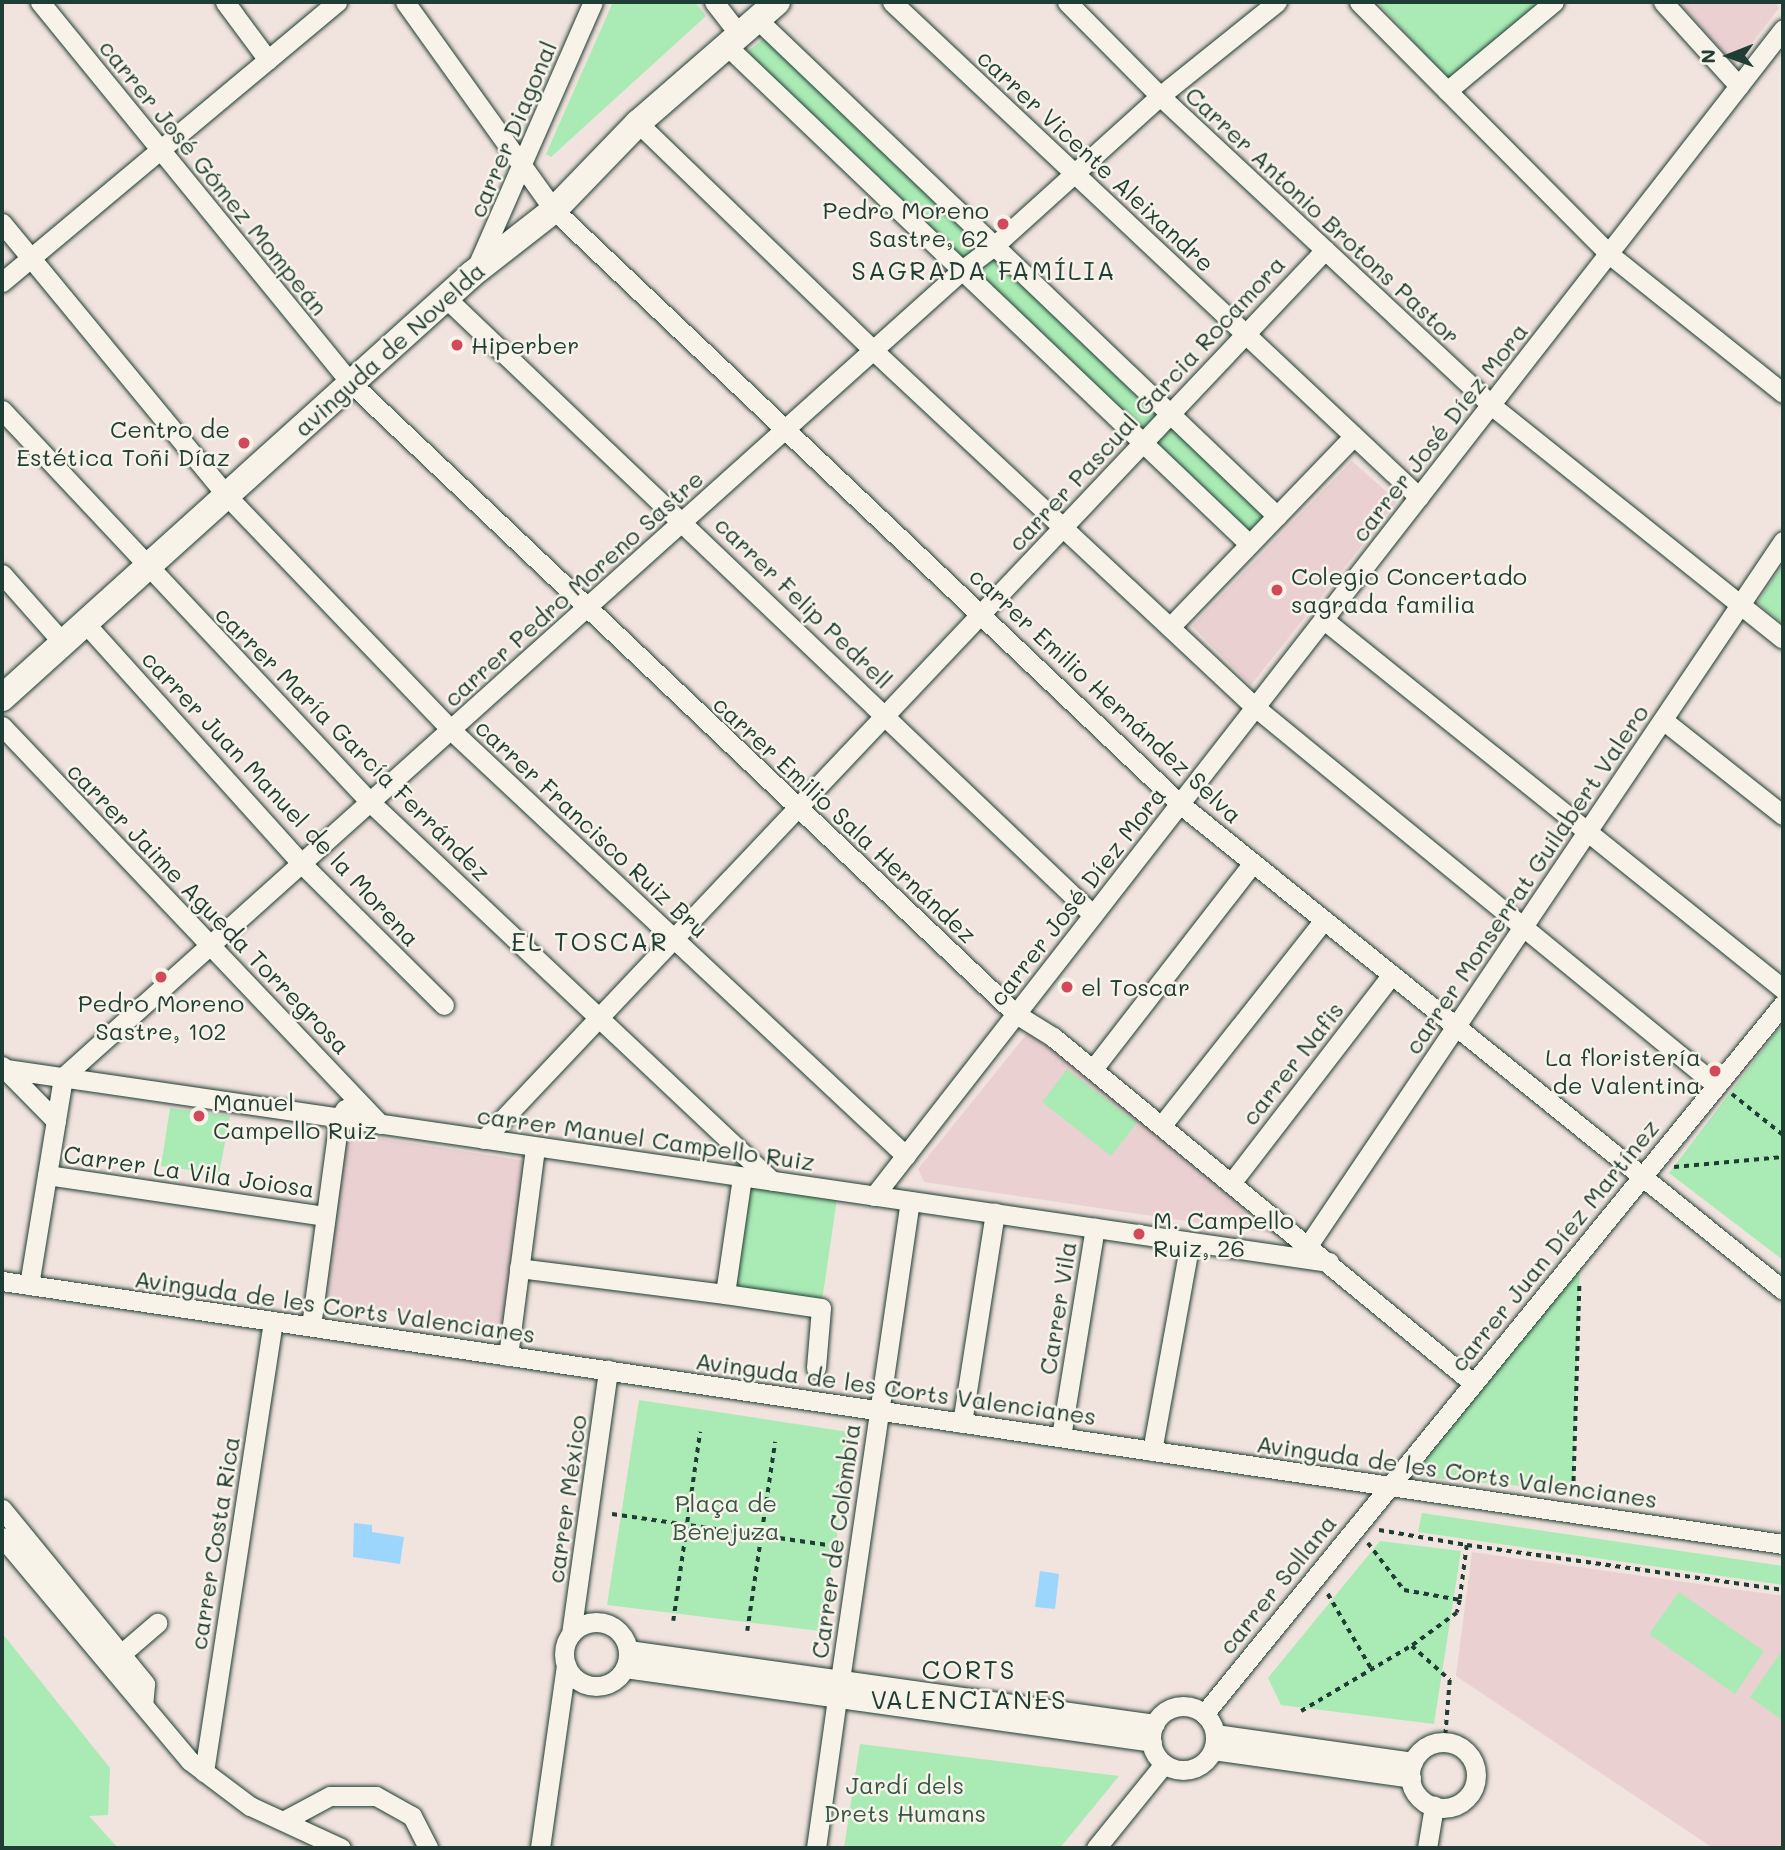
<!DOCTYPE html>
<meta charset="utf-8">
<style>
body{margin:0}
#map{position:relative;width:1785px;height:1850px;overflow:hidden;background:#f1e3dd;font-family:Mali,sans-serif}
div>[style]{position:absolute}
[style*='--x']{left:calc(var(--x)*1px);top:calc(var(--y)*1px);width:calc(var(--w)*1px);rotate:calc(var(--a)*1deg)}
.built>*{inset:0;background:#ead0d0}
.green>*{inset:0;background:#aaebb5}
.water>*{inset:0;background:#9cd6fc}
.path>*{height:3.5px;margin-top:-1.75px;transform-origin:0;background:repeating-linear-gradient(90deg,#1f3d34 0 5px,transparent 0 10px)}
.roads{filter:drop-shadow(0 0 2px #1f3d34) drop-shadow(0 0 2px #1f3d34)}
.minor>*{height:19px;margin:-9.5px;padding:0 9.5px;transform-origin:9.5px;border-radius:9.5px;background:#f7f3e8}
.minor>.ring{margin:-9.5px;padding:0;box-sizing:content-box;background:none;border:19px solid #f7f3e8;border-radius:50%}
.major>*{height:26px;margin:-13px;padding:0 13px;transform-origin:13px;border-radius:13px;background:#f7f3e8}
.dots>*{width:19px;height:19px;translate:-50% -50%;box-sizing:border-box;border:4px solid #f7f3e8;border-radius:50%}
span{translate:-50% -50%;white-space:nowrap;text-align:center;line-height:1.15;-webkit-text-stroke:5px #f7f3e8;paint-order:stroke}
.street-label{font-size:24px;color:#1f3d34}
.poi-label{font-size:24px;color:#1f3d34}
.right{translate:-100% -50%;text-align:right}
.left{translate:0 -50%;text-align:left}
.park-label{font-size:24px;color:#345747}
.neighbourhood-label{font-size:26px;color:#1f3d34;letter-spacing:2px}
.frame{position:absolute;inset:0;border:4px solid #1f3d34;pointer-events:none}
.north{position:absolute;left:1694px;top:21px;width:70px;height:70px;-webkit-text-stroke:5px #f7f3e8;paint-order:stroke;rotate:269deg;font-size:19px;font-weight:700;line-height:28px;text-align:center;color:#1f3d34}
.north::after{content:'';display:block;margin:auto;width:24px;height:32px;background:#1f3d34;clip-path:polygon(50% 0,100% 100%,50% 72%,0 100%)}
</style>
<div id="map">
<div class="built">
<div style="clip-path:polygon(1679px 2px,1775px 2px,1779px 8px,1735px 65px)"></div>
<div style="clip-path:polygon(1352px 461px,1397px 501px,1251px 685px,1192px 626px)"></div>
<div style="clip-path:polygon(1029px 1031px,1280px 1235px,924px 1182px,918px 1169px)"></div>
<div style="clip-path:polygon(346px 1133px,526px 1161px,504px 1327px,321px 1301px)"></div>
<div style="clip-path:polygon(1472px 1552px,1783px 1596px,1783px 1848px,1713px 1848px,1456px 1676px)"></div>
</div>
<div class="green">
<div style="clip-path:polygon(613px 2px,695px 2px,706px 16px,551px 157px,546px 154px)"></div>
<div style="clip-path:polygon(1377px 2px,1554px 2px,1454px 85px)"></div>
<div style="clip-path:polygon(766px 37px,980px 244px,962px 260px,747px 52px)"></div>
<div style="clip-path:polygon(994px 257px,1160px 412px,1141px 430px,976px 272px)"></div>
<div style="clip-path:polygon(1174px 425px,1267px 516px,1250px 533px,1155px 443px)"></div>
<div style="clip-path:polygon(1783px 564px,1783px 624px,1757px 603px)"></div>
<div style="clip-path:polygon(1783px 1023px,1783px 1260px,1669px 1173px)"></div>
<div style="clip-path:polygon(1067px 1069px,1137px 1123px,1111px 1156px,1042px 1102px)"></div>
<div style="clip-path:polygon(170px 1108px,230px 1116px,219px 1174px,161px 1166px)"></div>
<div style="clip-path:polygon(742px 1177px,838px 1192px,821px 1308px,725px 1294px)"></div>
<div style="clip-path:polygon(1580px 1264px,1573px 1491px,1412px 1476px)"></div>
<div style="clip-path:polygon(639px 1400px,855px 1433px,820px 1631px,607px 1605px)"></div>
<div style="clip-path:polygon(1422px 1513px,1783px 1566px,1783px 1585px,1418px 1532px)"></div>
<div style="clip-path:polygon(1380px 1541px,1461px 1551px,1434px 1724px,1281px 1705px,1268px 1678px)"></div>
<div style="clip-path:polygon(1679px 1592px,1764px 1651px,1735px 1694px,1649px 1634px)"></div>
<div style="clip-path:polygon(2px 1633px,110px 1768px,108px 1815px,89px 1816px,118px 1848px,2px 1848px)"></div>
<div style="clip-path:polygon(1783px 1649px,1783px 1721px,1750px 1697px)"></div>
<div style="clip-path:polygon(860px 1744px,1119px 1776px,1060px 1848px,844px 1848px)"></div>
</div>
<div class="water">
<div style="clip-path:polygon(354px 1523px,372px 1525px,372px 1532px,404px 1537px,400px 1564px,353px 1557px)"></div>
<div style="clip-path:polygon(1040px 1571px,1059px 1574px,1055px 1609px,1035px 1607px)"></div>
</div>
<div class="path">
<div style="--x:1732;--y:1094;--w:65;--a:38.8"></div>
<div style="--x:1674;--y:1167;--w:109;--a:-5.2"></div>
<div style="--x:1573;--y:1491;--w:208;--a:-88.3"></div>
<div style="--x:612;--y:1514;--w:232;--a:8.2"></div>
<div style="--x:1379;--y:1530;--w:89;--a:9.7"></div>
<div style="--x:1467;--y:1545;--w:55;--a:97.3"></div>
<div style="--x:1368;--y:1543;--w:59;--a:52.5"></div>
<div style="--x:1404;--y:1590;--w:57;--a:10.1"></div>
<div style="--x:1460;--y:1600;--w:13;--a:103"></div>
<div style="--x:1457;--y:1613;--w:56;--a:143.7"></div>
<div style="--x:1412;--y:1646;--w:51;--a:41.8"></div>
<div style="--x:1450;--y:1680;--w:62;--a:94.6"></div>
<div style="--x:1467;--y:1545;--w:319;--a:8.1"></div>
<div style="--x:1328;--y:1594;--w:88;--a:59.9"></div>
<div style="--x:673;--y:1621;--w:191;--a:-81.9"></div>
<div style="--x:747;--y:1631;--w:191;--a:-81.6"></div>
<div style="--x:1301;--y:1711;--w:128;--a:-30.6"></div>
</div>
<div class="roads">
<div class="minor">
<div style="--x:40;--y:2;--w:492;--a:50.8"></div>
<div style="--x:351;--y:383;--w:917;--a:43.5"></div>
<div style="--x:1016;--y:1014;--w:44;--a:31.9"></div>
<div style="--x:1053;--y:1037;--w:544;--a:39.48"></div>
<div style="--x:225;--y:2;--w:72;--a:53.4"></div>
<div style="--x:405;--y:2;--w:256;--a:54.4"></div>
<div style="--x:554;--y:210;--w:863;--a:43.5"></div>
<div style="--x:1180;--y:804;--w:774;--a:38.87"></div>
<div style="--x:714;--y:2;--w:41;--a:52"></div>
<div style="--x:892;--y:2;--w:723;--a:43.21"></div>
<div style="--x:1067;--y:2;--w:132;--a:45.3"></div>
<div style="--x:1160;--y:96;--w:453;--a:43"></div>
<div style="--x:1491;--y:405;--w:374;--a:38.7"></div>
<div style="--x:1359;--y:2;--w:355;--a:45.2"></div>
<div style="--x:1609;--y:254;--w:223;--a:38.6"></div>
<div style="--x:1663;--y:2;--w:113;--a:47.9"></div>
<div style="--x:758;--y:20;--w:718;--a:43.7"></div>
<div style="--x:727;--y:46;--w:720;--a:43.65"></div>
<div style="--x:1447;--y:91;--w:139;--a:-39.8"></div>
<div style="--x:638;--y:123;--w:328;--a:44"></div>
<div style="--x:874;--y:351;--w:521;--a:43.06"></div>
<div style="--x:1255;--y:707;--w:596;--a:39.35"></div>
<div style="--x:2;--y:223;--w:352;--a:50.5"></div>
<div style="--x:226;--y:495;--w:325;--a:46.2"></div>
<div style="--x:451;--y:730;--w:623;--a:43.11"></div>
<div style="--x:477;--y:266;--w:288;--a:-66.3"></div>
<div style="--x:2;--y:282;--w:437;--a:-39.9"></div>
<div style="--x:446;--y:298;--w:894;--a:43.64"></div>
<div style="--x:2;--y:410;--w:538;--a:46.81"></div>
<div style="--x:370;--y:802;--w:552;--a:43.31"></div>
<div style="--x:2;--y:574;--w:92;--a:48.5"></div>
<div style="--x:1323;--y:619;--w:590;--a:38.81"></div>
<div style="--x:85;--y:623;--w:324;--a:48"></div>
<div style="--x:302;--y:864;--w:200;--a:44.8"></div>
<div style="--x:1170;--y:627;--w:265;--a:-46.1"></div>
<div style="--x:1663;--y:720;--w:153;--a:38.4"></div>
<div style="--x:2;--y:726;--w:549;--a:46.48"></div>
<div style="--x:2;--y:1066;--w:77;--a:45.5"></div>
<div style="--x:6;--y:1069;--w:1337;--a:8.3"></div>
<div style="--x:1093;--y:1069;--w:261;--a:-52.2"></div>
<div style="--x:1162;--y:1125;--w:261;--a:-51.7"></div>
<div style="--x:484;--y:1139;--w:1224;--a:-46.59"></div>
<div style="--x:47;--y:1175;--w:280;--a:8.4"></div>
<div style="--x:742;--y:1177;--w:118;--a:98.3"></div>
<div style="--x:725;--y:1294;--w:97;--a:8.3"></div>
<div style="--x:821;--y:1308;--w:60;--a:94.8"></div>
<div style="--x:1232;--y:1182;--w:262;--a:-52.4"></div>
<div style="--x:874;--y:1196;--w:1479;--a:-52.08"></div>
<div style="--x:1309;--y:1244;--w:848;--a:-56.01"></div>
<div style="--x:519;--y:1268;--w:208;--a:7.2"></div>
<div style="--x:2;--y:1281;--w:1800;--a:8.4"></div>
<div style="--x:29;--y:1285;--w:211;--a:-80.7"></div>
<div style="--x:63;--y:1077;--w:1208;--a:-41.91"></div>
<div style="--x:962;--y:270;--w:40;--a:-37"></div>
<div style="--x:994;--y:246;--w:224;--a:-42.1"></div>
<div style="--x:1160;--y:96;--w:150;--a:-38.8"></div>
<div style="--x:311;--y:1326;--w:210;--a:-82.3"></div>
<div style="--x:339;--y:1118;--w:11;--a:-56"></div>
<div style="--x:508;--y:1356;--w:210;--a:-82.6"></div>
<div style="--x:962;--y:1423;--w:213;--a:-81.1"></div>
<div style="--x:1061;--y:1437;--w:212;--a:-80.8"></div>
<div style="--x:1152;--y:1451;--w:212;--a:-79.7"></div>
<div style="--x:2;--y:1509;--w:226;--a:50.7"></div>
<div style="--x:145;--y:1684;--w:21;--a:95"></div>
<div style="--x:2;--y:1537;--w:292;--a:50"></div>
<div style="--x:190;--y:1761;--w:75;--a:36.9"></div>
<div style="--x:250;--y:1806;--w:100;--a:24.8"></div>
<div class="ring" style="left:564px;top:1622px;width:45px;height:45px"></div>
<div style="--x:571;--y:1634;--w:267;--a:-82"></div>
<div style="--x:628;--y:1650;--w:532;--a:7.99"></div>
<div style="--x:121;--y:1654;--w:48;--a:-40.7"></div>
<div style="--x:625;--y:1668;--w:532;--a:7.99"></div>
<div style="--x:840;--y:1680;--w:484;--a:-81.7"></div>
<div class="ring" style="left:1151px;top:1706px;width:45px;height:45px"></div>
<div style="--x:1204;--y:1714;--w:916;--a:-50.8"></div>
<div style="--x:1215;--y:1734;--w:200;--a:8"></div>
<div class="ring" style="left:1410px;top:1742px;width:47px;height:47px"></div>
<div style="--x:1213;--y:1750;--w:200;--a:8"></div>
<div style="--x:204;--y:1772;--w:456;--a:-81.3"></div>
<div style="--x:285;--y:1820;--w:51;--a:-28.1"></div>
<div style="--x:330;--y:1796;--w:46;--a:0"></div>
<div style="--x:376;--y:1796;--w:41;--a:29.1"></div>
<div style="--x:412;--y:1816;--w:36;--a:63"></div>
<div style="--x:540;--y:1848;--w:185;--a:-81.9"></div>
<div style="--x:816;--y:1848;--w:150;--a:-82"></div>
<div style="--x:1096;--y:1848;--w:108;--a:-51"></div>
<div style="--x:1427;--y:1848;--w:43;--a:-80.5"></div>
</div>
<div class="major">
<div style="--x:2;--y:698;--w:633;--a:-42.05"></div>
<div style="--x:472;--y:274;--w:104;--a:-38"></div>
<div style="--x:554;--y:210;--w:121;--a:-46"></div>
<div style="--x:638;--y:123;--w:184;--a:-41"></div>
</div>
</div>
<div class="dots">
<div style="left:1003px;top:224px;background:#d1495b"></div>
<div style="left:457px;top:345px;background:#d1495b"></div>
<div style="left:244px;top:443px;background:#d1495b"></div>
<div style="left:1277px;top:590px;background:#d1495b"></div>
<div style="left:161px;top:977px;background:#d1495b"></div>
<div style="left:1067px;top:987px;background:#d1495b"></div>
<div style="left:1715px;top:1071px;background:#d1495b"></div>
<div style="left:199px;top:1116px;background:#d1495b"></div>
<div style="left:1139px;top:1234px;background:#d1495b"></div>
</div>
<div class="street-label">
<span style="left:512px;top:129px;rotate:-67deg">carrer Diagonal</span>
<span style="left:1096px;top:160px;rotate:43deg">carrer Vicente Aleixandre</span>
<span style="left:214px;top:177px;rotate:51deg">carrer José Gómez Mompeán</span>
<span style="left:1323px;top:215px;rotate:43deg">Carrer Antonio Brotons Pastor</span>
<span style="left:389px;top:349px;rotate:-42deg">avinguda de Novelda</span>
<span style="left:1146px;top:403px;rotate:-47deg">carrer Pascual Garcia Rocamora</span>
<span style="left:1439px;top:432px;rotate:-52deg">carrer José Díez Mora</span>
<span style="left:573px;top:588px;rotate:-42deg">carrer Pedro Moreno Sastre</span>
<span style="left:804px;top:602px;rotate:44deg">carrer Felip Pedrell</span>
<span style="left:1106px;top:695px;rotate:43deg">carrer Emilio Hernández Selva</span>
<span style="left:353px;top:743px;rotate:45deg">carrer María García Ferrández</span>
<span style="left:281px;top:798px;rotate:47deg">carrer Juan Manuel de la Morena</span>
<span style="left:845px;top:819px;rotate:43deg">carrer Emilio Sala Hernández</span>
<span style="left:592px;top:828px;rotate:43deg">carrer Francisco Ruiz Bru</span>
<span style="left:1526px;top:879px;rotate:-56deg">carrer Monserrat Guilabert Valero</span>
<span style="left:1077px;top:896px;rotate:-52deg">carrer José Díez Mora</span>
<span style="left:209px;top:908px;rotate:46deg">carrer Jaime Agueda Torregrosa</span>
<span style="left:1292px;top:1063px;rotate:-52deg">carrer Nafis</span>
<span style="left:646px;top:1138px;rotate:8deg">carrer Manuel Campello Ruiz</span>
<span style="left:189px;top:1171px;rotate:8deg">Carrer La Vila Joiosa</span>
<span style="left:1554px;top:1245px;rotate:-51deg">carrer Juan Díez Martínez</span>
<span style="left:335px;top:1306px;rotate:8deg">Avinguda de les Corts Valencianes</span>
<span style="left:1057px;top:1308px;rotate:-81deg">Carrer Vila</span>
<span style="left:896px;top:1388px;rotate:8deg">Avinguda de les Corts Valencianes</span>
<span style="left:1457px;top:1471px;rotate:8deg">Avinguda de les Corts Valencianes</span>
<span style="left:566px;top:1499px;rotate:-82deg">carrer México</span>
<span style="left:835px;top:1541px;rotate:-82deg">Carrer de Colòmbia</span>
<span style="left:214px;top:1543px;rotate:-81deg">carrer Costa Rica</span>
<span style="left:1277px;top:1584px;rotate:-51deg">carrer Sollana</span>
</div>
<div class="poi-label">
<span class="right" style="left:989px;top:224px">Pedro Moreno<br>Sastre, 62</span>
<span class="left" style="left:471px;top:345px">Hiperber</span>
<span class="right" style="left:230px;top:443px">Centro de<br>Estética Toñi Díaz</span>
<span class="left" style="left:1291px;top:590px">Colegio Concertado<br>sagrada familia</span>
<span class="left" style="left:1081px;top:987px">el Toscar</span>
<span style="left:161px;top:1017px">Pedro Moreno<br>Sastre, 102</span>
<span class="right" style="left:1701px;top:1071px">La floristería<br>de Valentina</span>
<span class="left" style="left:213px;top:1116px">Manuel<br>Campello Ruiz</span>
<span class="left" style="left:1153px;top:1234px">M. Campello<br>Ruiz, 26</span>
</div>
<div class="park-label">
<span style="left:726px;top:1517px">Plaça de<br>Benejuza</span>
<span style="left:905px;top:1799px">Jardí dels<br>Drets Humans</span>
</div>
<div class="neighbourhood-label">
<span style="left:984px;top:271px">SAGRADA FAMÍLIA</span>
<span style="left:590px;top:942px">EL TOSCAR</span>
<span style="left:969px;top:1685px">CORTS<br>VALENCIANES</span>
</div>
<div class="frame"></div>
<div class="north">N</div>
</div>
